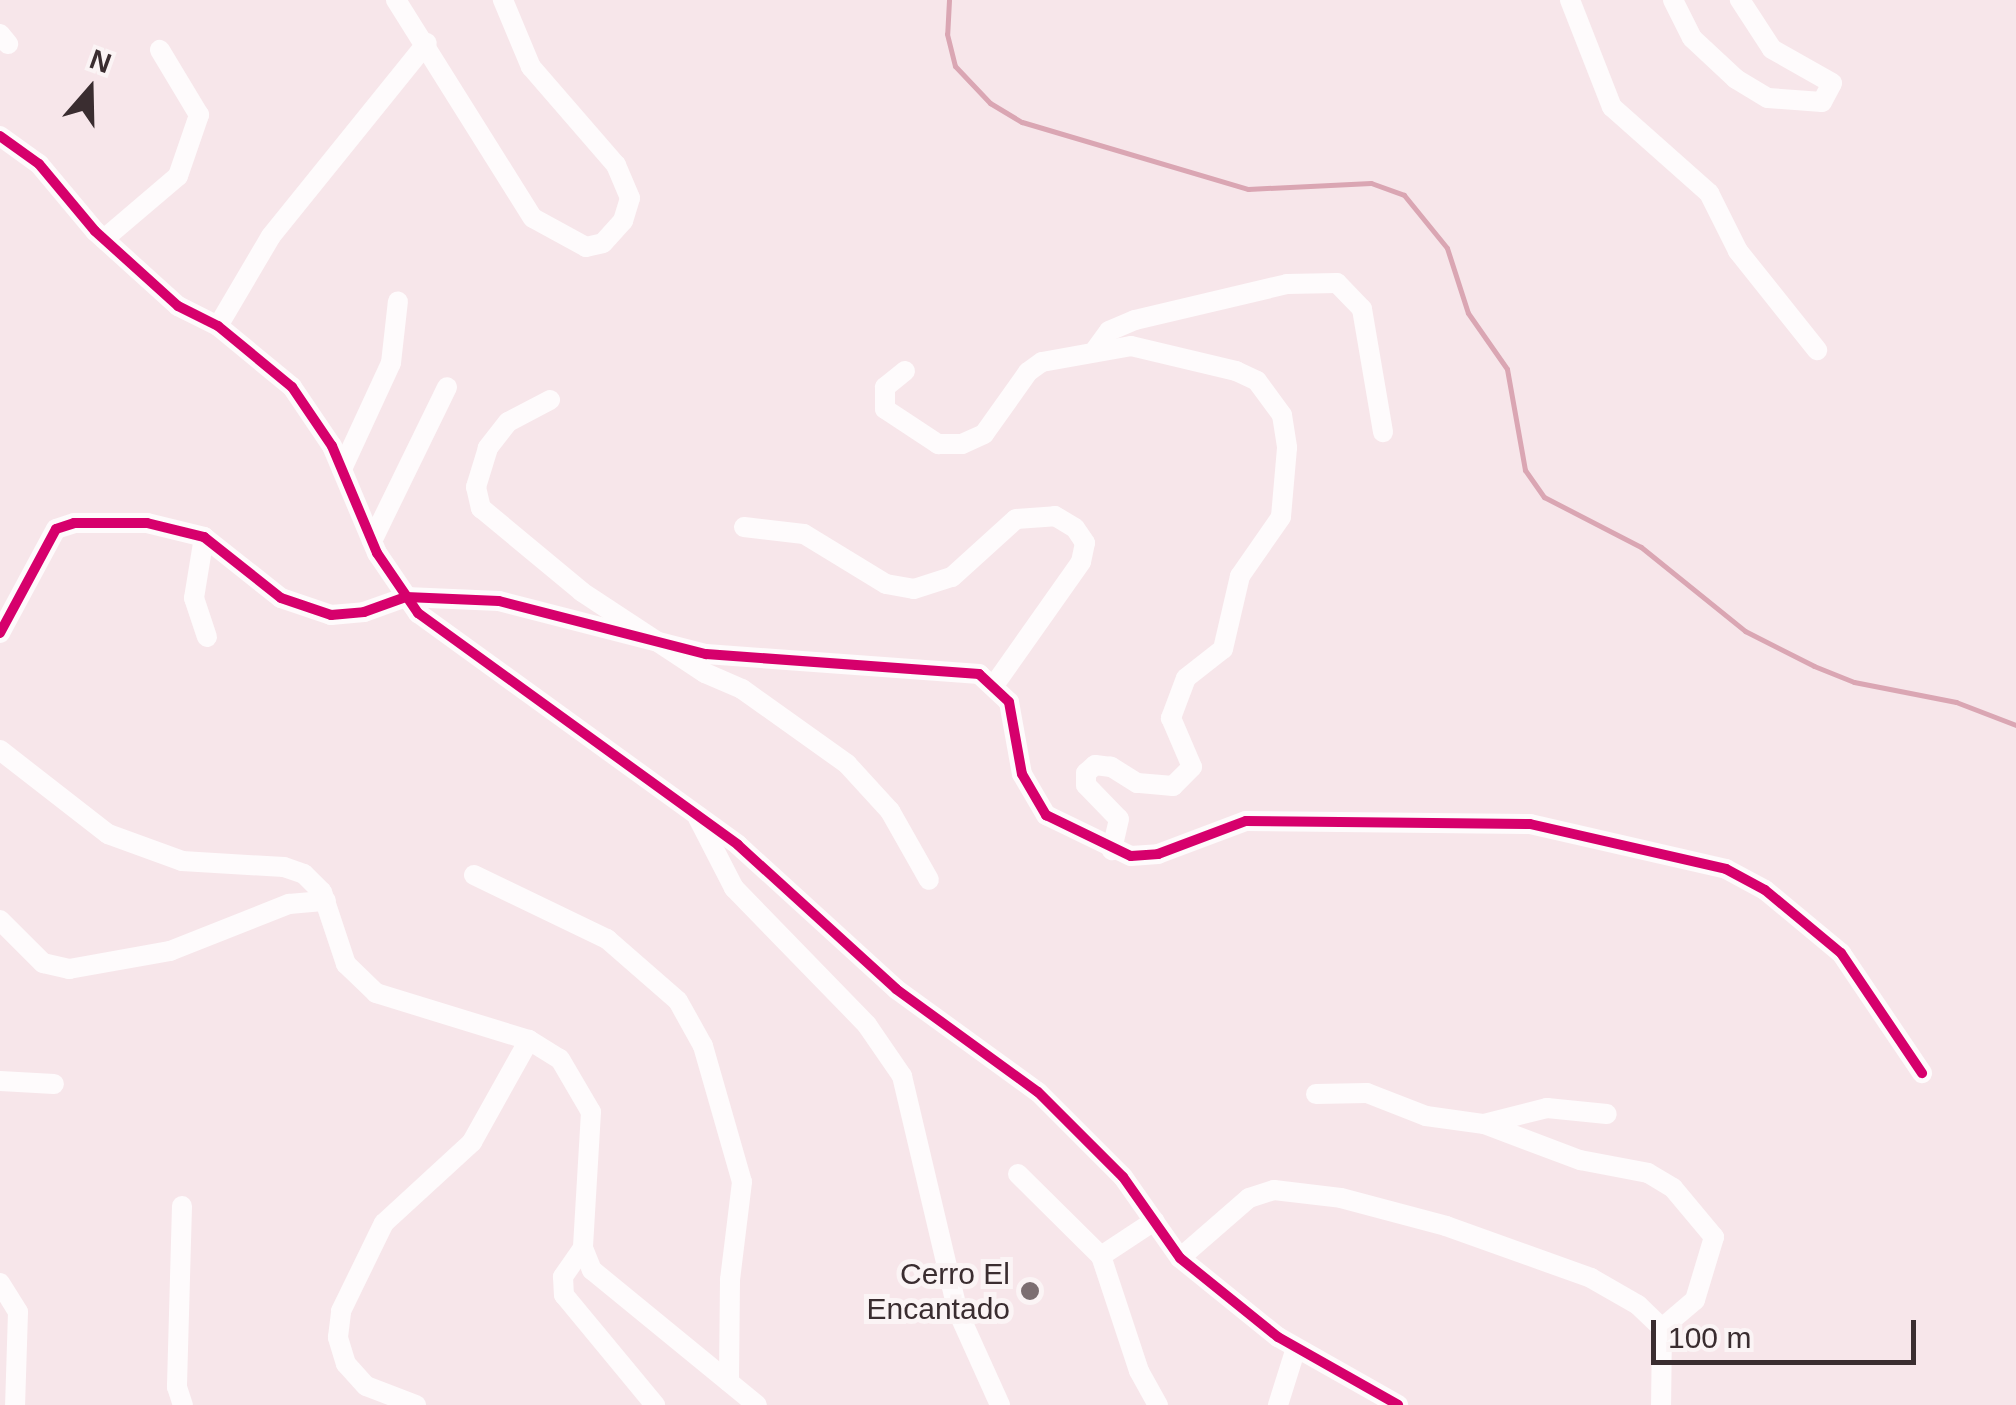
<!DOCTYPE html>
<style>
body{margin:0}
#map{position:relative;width:2016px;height:1405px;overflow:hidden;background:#f7e6ea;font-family:Arial,sans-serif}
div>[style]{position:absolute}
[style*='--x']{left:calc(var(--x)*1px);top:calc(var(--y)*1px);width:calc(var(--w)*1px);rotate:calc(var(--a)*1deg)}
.stream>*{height:5px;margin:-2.5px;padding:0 2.5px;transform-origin:2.5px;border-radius:2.5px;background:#daa6b3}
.minor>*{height:20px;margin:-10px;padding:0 10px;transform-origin:10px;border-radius:10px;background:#fefbfc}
.cycleway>*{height:10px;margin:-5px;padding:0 5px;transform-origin:5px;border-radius:5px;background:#d6006c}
.dots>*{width:28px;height:28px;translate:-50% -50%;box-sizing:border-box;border:5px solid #fbf4f5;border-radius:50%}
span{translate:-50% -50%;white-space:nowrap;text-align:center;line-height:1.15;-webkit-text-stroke:10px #fbf4f5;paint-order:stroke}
.poi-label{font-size:30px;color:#3a2d30}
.right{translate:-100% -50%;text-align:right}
.north{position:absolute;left:40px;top:40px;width:100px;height:100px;-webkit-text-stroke:8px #fbf4f5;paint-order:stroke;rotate:20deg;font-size:28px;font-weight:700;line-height:40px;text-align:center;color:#3a2d30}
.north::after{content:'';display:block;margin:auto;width:35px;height:45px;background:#3a2d30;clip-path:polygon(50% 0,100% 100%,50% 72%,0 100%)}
.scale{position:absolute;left:1651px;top:1320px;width:265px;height:45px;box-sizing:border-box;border:5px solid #3a2d30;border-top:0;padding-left:12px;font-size:30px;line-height:35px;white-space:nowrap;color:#3a2d30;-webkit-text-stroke:8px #fbf4f5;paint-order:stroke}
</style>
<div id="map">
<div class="stream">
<div style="--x:949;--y:0;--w:34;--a:93"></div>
<div style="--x:947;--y:34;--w:33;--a:76"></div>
<div style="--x:955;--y:66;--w:51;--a:46.6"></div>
<div style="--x:990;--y:103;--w:37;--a:31"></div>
<div style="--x:1022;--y:122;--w:236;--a:16.5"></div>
<div style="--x:1248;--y:189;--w:123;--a:-2.8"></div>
<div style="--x:1371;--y:183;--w:35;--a:20"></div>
<div style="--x:1404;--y:195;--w:68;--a:50.9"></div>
<div style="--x:1447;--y:248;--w:68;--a:72.1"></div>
<div style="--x:1468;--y:313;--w:68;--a:55.1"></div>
<div style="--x:1507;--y:369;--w:103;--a:79.9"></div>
<div style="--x:1525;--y:470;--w:33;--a:55"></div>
<div style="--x:1544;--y:497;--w:109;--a:27.3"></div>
<div style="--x:1641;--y:547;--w:134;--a:38.9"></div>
<div style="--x:1745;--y:631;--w:77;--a:26.9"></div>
<div style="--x:1814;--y:666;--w:43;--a:21.8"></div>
<div style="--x:1854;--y:682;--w:104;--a:11.1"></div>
<div style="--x:1956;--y:702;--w:64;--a:21"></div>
</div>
<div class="minor">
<div style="--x:396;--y:0;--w:257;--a:57.9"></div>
<div style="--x:533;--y:218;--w:60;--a:28.7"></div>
<div style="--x:586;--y:247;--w:17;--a:-13"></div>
<div style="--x:603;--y:243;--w:30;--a:-48"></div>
<div style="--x:623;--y:221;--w:24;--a:-73"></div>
<div style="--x:630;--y:198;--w:36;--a:-113"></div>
<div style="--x:616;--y:165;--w:130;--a:-130.9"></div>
<div style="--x:531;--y:67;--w:73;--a:-112.7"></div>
<div style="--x:1570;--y:0;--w:115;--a:68.6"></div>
<div style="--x:1612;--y:107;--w:130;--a:41.6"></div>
<div style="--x:1709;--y:193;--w:65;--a:63.4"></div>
<div style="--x:1738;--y:251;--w:127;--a:51.4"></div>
<div style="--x:1673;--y:0;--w:42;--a:63.4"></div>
<div style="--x:1692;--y:38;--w:60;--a:43"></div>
<div style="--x:1736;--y:79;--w:37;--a:31"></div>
<div style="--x:1768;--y:98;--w:54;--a:4.2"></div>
<div style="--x:1822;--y:102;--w:21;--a:-62"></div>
<div style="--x:1832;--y:83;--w:69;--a:-150.5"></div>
<div style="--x:1772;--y:49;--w:59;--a:-123.1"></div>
<div style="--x:0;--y:34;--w:13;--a:51"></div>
<div style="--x:0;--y:136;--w:48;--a:35.7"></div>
<div style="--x:39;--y:164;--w:87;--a:50.1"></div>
<div style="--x:95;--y:231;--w:112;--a:42.1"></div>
<div style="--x:178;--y:306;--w:45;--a:26.6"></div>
<div style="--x:218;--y:326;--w:96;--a:39.5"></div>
<div style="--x:292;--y:387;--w:71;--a:55.9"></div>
<div style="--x:332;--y:446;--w:116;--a:67.2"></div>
<div style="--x:377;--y:553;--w:73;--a:55.7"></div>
<div style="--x:418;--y:613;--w:395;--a:35.9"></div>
<div style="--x:738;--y:845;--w:214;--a:42.3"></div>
<div style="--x:896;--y:989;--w:175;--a:36"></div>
<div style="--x:1038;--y:1092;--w:120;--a:45"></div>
<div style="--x:1123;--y:1177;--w:99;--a:54.9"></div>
<div style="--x:1180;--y:1258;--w:126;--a:38.9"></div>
<div style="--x:1278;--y:1337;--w:138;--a:29.5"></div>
<div style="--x:104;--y:239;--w:97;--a:-40.4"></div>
<div style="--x:178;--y:176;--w:65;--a:-71"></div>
<div style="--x:199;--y:115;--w:76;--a:-121"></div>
<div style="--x:218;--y:326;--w:104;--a:-59.5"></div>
<div style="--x:271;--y:236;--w:248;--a:-51.1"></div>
<div style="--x:1096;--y:349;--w:22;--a:-54"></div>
<div style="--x:1109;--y:331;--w:28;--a:-23"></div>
<div style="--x:1135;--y:320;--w:156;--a:-13.3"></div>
<div style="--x:1287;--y:284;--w:50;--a:-1.1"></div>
<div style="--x:1337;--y:283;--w:36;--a:46"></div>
<div style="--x:1362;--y:309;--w:125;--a:80.3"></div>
<div style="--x:905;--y:371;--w:26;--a:141"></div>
<div style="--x:885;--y:387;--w:22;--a:90"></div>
<div style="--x:885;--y:409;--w:64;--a:33.4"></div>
<div style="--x:938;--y:444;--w:24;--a:0"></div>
<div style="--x:962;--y:444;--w:24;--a:-24"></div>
<div style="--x:984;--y:434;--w:76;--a:-54.6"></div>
<div style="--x:1028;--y:372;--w:17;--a:-36"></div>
<div style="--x:1042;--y:362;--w:90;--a:-10.2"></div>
<div style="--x:1131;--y:346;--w:108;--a:13.4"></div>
<div style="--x:1236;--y:371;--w:23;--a:25"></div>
<div style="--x:1257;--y:381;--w:42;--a:53.7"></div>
<div style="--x:1282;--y:415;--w:33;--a:81"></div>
<div style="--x:1287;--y:448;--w:69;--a:95"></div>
<div style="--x:1281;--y:517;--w:72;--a:124.8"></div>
<div style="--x:1240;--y:576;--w:75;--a:103.1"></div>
<div style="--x:1223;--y:649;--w:47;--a:141.9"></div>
<div style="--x:1186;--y:678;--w:43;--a:110.6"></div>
<div style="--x:1171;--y:718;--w:53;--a:66.8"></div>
<div style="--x:1192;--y:767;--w:27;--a:135"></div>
<div style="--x:1173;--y:786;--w:36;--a:-175"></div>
<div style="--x:1137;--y:783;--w:31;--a:-148"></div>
<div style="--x:1111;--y:767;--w:16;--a:-173"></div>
<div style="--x:1095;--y:765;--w:12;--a:138"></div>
<div style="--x:1086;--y:773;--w:12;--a:90"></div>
<div style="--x:1086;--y:785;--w:47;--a:45.9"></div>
<div style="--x:1119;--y:819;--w:32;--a:103"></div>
<div style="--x:550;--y:400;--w:47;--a:152.4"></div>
<div style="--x:508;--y:422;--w:33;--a:128"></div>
<div style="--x:488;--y:448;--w:41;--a:107.1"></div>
<div style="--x:476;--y:487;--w:22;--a:77"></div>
<div style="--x:481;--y:508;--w:131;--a:39.7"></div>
<div style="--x:582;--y:592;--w:147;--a:33.4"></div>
<div style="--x:705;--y:673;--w:40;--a:23.4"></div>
<div style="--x:742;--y:689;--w:129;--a:35.5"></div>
<div style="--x:847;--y:764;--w:64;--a:47.5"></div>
<div style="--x:890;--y:811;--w:79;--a:60.5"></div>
<div style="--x:342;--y:469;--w:117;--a:-65.2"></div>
<div style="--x:391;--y:363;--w:62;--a:-83.6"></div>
<div style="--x:744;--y:527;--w:60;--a:6.7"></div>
<div style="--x:804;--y:534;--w:96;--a:31.4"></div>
<div style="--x:886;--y:584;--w:28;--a:10"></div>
<div style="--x:914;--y:589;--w:40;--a:-18"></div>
<div style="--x:952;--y:577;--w:86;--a:-42.2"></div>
<div style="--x:1016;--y:519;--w:39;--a:-4"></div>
<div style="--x:1055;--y:516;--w:23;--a:31"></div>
<div style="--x:1075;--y:528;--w:18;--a:56"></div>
<div style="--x:1085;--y:543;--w:19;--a:102"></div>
<div style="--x:1081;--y:562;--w:149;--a:125.2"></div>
<div style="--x:204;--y:537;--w:62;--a:99.3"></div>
<div style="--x:194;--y:598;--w:41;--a:71.6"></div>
<div style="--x:372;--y:541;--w:171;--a:-64"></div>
<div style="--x:0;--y:633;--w:118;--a:-61.7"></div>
<div style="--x:56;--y:529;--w:19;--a:-18"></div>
<div style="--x:74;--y:523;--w:73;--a:0"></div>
<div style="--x:147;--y:523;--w:59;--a:13.8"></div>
<div style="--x:204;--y:537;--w:98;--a:38.4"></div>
<div style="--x:281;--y:598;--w:53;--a:18.8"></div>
<div style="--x:331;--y:615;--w:33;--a:-5"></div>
<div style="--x:364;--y:612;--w:45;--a:-19.7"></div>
<div style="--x:406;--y:597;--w:93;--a:2.5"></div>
<div style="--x:499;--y:601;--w:214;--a:14.4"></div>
<div style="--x:706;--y:654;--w:274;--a:4.2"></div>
<div style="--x:979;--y:674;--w:41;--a:43"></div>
<div style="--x:1009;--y:702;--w:73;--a:79.8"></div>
<div style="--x:1022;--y:774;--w:48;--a:59.7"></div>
<div style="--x:1046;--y:815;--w:94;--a:25.8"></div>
<div style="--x:1131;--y:856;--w:27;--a:-4"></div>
<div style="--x:1158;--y:854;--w:94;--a:-20.6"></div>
<div style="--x:1246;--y:821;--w:284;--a:0.6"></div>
<div style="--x:1530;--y:824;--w:201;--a:12.9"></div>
<div style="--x:1726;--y:869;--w:44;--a:28.3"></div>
<div style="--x:1765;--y:890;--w:99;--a:39.7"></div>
<div style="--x:1841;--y:953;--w:145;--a:56"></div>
<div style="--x:0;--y:750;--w:137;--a:37.9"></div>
<div style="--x:108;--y:834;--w:79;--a:20"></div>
<div style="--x:182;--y:861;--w:102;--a:3.4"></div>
<div style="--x:284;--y:867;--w:21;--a:19"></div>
<div style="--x:304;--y:874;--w:25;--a:45"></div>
<div style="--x:322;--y:892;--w:76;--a:71.6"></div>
<div style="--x:346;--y:964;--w:42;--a:44"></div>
<div style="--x:376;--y:993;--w:160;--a:17.1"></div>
<div style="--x:529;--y:1040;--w:36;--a:32"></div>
<div style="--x:560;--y:1059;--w:61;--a:59.7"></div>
<div style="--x:591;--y:1112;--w:136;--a:93.4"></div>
<div style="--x:583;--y:1248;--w:24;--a:68"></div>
<div style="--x:592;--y:1270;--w:213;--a:39.3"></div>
<div style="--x:698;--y:818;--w:79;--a:62.8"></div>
<div style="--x:734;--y:888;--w:191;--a:45.8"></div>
<div style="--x:867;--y:1025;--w:62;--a:55.5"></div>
<div style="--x:902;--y:1076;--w:243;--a:76.7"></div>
<div style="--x:958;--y:1312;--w:102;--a:65.7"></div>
<div style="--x:474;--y:875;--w:148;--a:25.7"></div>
<div style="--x:607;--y:939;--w:94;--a:41.1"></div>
<div style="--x:678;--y:1001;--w:51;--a:60.9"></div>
<div style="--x:703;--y:1046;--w:141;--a:74"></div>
<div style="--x:742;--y:1182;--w:99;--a:97"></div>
<div style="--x:730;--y:1280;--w:102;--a:90.6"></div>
<div style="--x:0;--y:920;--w:61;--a:45"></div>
<div style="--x:43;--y:963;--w:27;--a:13"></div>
<div style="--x:69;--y:969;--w:103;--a:-10.1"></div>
<div style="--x:170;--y:951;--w:128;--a:-21.6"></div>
<div style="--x:289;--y:904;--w:37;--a:-5"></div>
<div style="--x:0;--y:1081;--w:54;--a:3.2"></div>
<div style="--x:1316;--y:1094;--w:51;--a:-1.1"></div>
<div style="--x:1367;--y:1093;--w:63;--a:21.3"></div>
<div style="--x:1426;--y:1116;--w:59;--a:7.9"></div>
<div style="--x:1484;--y:1124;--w:103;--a:20.6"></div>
<div style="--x:1580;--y:1160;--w:69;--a:10.8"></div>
<div style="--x:1648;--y:1173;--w:29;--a:31"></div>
<div style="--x:1673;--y:1188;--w:64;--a:50.1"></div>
<div style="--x:1714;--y:1237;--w:66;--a:106.8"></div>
<div style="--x:1695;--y:1300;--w:43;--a:139.7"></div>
<div style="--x:1484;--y:1124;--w:65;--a:-14.3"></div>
<div style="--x:1547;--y:1108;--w:60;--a:5.7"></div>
<div style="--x:1018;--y:1174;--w:117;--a:44.7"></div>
<div style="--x:1101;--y:1256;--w:121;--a:71.7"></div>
<div style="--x:1139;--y:1371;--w:39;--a:61"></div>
<div style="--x:182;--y:1206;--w:181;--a:91.6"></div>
<div style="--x:177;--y:1387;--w:19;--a:72"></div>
<div style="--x:583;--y:1248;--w:35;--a:125"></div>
<div style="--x:563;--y:1277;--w:18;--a:87"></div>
<div style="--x:564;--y:1295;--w:143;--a:50.4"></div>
<div style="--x:1101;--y:1256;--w:64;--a:-33.4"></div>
<div style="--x:1180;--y:1258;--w:91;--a:-41"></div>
<div style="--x:1249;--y:1198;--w:26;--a:-18"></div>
<div style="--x:1274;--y:1190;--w:67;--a:6.8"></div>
<div style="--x:1341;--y:1198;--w:109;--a:14.9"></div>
<div style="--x:1446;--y:1226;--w:154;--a:19.7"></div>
<div style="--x:1591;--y:1278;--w:54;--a:29.9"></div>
<div style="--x:1638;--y:1305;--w:33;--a:44"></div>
<div style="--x:1662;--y:1328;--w:77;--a:90.7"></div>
<div style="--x:0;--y:1283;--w:34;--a:58"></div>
<div style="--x:18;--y:1312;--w:93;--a:91.8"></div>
<div style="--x:416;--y:1405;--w:53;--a:-159.2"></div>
<div style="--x:366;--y:1386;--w:30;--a:-132"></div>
<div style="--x:346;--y:1364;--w:28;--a:-107"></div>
<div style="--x:338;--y:1337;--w:26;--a:-83"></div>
<div style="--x:341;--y:1311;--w:98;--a:-64"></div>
<div style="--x:384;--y:1223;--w:120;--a:-42.6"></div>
<div style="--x:472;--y:1142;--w:117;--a:-60.8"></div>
<div style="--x:1278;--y:1405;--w:60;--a:-72.5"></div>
</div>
<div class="cycleway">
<div style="--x:0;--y:136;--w:48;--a:35.7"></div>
<div style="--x:39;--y:164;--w:87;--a:50.1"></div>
<div style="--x:95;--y:231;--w:112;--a:42.1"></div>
<div style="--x:178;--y:306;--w:45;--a:26.6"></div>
<div style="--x:218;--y:326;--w:96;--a:39.5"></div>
<div style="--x:292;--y:387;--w:71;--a:55.9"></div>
<div style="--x:332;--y:446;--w:116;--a:67.2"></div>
<div style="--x:377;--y:553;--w:73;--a:55.7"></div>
<div style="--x:418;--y:613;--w:395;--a:35.9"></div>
<div style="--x:738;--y:845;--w:214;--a:42.3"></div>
<div style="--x:896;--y:989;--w:175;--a:36"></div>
<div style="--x:1038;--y:1092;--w:120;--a:45"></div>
<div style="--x:1123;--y:1177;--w:99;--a:54.9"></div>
<div style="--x:1180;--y:1258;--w:126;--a:38.9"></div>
<div style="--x:1278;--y:1337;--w:138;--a:29.5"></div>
<div style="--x:0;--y:633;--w:118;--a:-61.7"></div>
<div style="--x:56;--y:529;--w:19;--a:-18"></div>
<div style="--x:74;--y:523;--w:73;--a:0"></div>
<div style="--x:147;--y:523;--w:59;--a:13.8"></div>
<div style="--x:204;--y:537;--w:98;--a:38.4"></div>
<div style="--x:281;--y:598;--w:53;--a:18.8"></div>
<div style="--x:331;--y:615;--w:33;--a:-5"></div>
<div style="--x:364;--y:612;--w:45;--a:-19.7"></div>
<div style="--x:406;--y:597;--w:93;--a:2.5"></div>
<div style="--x:499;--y:601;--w:214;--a:14.4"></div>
<div style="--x:706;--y:654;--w:274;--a:4.2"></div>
<div style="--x:979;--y:674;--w:41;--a:43"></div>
<div style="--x:1009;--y:702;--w:73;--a:79.8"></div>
<div style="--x:1022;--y:774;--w:48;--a:59.7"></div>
<div style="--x:1046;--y:815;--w:94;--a:25.8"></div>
<div style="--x:1131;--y:856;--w:27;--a:-4"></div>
<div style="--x:1158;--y:854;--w:94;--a:-20.6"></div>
<div style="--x:1246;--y:821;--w:284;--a:0.6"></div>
<div style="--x:1530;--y:824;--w:201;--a:12.9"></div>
<div style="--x:1726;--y:869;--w:44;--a:28.3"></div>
<div style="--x:1765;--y:890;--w:99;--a:39.7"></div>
<div style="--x:1841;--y:953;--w:145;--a:56"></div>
</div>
<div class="dots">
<div style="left:1030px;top:1291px;background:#7c6e71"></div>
</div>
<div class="poi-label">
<span class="right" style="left:1010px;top:1291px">Cerro El<br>Encantado</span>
</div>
<div class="north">N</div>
<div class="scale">100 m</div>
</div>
